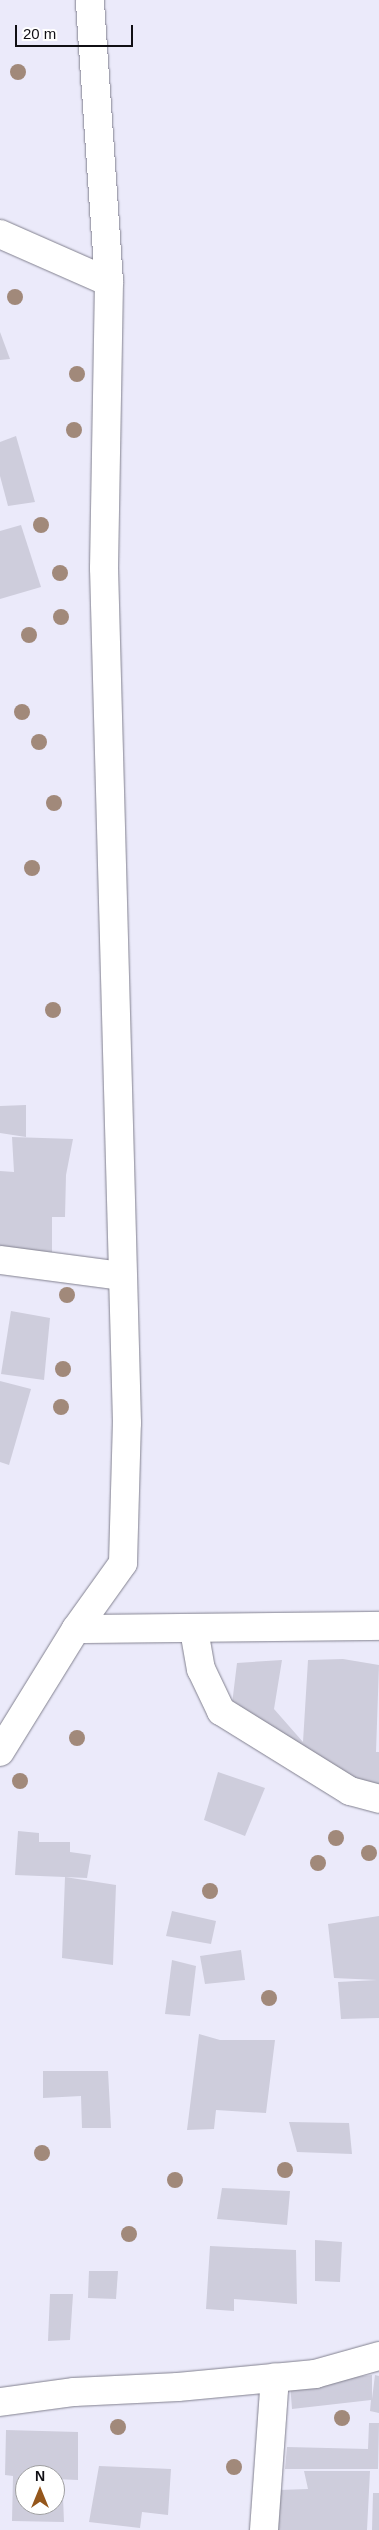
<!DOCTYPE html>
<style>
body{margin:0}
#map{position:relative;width:379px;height:2530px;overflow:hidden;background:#ebeafa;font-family:Helvetica,sans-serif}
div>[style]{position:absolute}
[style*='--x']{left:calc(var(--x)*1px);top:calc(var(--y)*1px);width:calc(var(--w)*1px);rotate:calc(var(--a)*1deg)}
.building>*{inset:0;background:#cecddc}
.roads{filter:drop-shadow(0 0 1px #82818f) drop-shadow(0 0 1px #82818f)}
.street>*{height:28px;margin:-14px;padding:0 14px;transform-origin:14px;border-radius:14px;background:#fff}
.trees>*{width:16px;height:16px;margin:-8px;border-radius:50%;background:#a1897a}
span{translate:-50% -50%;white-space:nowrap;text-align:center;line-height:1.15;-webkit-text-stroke:4px #fff;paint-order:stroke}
.north{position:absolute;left:15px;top:2465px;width:50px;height:50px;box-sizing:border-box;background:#fff;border:1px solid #9f9fa1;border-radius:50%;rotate:0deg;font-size:14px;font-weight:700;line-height:20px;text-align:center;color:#100f14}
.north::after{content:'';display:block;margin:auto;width:18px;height:22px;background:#95571c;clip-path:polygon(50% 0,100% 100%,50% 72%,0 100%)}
.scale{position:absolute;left:15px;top:25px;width:118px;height:22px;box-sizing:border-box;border:2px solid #100f14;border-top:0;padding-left:6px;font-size:15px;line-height:18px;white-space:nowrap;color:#100f14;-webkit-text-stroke:4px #fff;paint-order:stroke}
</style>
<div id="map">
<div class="building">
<div style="clip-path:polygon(0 332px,10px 359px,0 360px)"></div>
<div style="clip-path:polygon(16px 436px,35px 502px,8px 506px,0 476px,0 442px)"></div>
<div style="clip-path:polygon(21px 525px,41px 587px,0 599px,0 531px)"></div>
<div style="clip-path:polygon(26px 1105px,26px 1137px,0 1133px,0 1106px)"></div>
<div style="clip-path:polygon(12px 1137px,73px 1139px,66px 1175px,65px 1217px,52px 1217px,52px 1252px,0 1249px,0 1171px,14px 1172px)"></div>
<div style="clip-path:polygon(11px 1311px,50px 1318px,44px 1380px,1px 1374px)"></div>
<div style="clip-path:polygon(0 1381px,31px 1389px,9px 1465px,0 1462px)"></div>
<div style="clip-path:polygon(343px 1659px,379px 1665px,376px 1752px,379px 1752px,379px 1792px,333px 1776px,232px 1704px,237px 1663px,282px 1660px,274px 1709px,303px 1742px,308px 1660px)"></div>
<div style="clip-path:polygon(218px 1772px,265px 1788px,245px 1836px,204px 1820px)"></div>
<div style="clip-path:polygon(18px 1831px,39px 1833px,39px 1842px,70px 1842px,70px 1852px,91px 1855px,87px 1878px,65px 1877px,116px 1885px,113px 1965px,62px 1958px,65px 1877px,15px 1875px)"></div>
<div style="clip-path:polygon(172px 1911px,216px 1921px,211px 1944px,166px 1936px)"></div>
<div style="clip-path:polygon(379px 1916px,379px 2018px,341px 2019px,338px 1982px,377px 1980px,334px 1978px,328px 1924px)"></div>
<div style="clip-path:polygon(241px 1950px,245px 1980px,205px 1984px,200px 1956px)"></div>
<div style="clip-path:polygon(172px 1960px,196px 1966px,190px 2016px,165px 2014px)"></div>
<div style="clip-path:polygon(199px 2034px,220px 2040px,275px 2040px,266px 2113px,216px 2110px,214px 2129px,187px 2130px)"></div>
<div style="clip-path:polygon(43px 2071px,108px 2071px,111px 2128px,82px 2128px,81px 2096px,43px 2098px)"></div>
<div style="clip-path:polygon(289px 2122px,349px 2123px,352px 2154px,297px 2152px)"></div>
<div style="clip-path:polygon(222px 2188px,290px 2191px,287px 2225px,217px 2219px)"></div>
<div style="clip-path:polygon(315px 2240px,342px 2242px,340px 2282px,315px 2281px)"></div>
<div style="clip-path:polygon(210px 2246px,296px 2250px,297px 2304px,234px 2299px,234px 2311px,206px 2309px)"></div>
<div style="clip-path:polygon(89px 2271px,118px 2271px,116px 2299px,88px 2298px)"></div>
<div style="clip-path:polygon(50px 2294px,73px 2294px,70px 2340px,48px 2341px)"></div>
<div style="clip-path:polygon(372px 2375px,372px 2399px,375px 2375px,379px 2376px,379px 2413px,370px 2411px,371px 2400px,292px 2409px,290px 2384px)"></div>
<div style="clip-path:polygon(369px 2423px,379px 2423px,378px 2469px,285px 2469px,287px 2447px,368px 2449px)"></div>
<div style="clip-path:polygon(6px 2430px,78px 2432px,78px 2480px,55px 2479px,55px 2475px,25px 2475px,25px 2505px,55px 2505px,55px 2497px,63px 2497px,64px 2522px,12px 2521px,13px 2476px,5px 2475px)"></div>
<div style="clip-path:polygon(99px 2466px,171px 2469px,168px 2515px,142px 2512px,140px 2528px,89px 2522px)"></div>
<div style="clip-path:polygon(304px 2471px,370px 2471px,367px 2530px,278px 2530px,279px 2490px,308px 2489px)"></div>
<div style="clip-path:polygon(373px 2493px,379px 2493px,379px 2530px,372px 2530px)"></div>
</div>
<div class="roads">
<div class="street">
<div style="--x:0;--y:234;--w:119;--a:23.8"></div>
<div style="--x:0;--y:1260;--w:123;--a:7.5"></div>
<div style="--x:76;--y:1629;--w:303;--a:-0.6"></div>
<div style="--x:194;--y:1630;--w:40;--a:80"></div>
<div style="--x:201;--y:1669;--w:47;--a:64.5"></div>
<div style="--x:221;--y:1711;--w:152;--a:31.8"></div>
<div style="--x:350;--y:1791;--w:30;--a:15"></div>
<div style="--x:0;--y:1752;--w:145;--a:-58.3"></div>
<div style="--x:76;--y:1629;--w:81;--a:-54.5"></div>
<div style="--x:123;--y:1563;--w:140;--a:-88.4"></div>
<div style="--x:127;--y:1423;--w:855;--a:-91.54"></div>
<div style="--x:104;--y:568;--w:286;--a:-89"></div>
<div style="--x:109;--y:282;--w:283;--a:-93.9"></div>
<div style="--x:0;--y:2402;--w:75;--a:-7.7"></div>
<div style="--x:74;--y:2392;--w:104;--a:-2.8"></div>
<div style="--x:178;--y:2387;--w:138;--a:-5.4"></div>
<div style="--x:315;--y:2374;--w:66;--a:-15.7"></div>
<div style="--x:264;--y:2530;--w:153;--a:-85.9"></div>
</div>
</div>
<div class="trees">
<div style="left:18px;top:72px"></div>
<div style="left:15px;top:297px"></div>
<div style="left:77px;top:374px"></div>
<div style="left:74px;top:430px"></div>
<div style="left:41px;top:525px"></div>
<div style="left:60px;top:573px"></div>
<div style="left:61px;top:617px"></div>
<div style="left:29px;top:635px"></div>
<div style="left:22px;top:712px"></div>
<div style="left:39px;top:742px"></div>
<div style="left:54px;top:803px"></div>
<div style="left:32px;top:868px"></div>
<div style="left:53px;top:1010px"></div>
<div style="left:67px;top:1295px"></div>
<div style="left:63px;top:1369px"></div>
<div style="left:61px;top:1407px"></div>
<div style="left:77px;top:1738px"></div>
<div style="left:20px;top:1781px"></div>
<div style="left:336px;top:1838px"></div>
<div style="left:369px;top:1853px"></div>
<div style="left:318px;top:1863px"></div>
<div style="left:210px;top:1891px"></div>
<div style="left:269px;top:1998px"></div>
<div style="left:42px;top:2153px"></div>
<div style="left:285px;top:2170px"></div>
<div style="left:175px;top:2180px"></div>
<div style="left:129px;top:2234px"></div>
<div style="left:342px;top:2418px"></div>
<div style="left:118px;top:2427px"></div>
<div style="left:234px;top:2467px"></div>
</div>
<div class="north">N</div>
<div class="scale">20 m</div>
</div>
